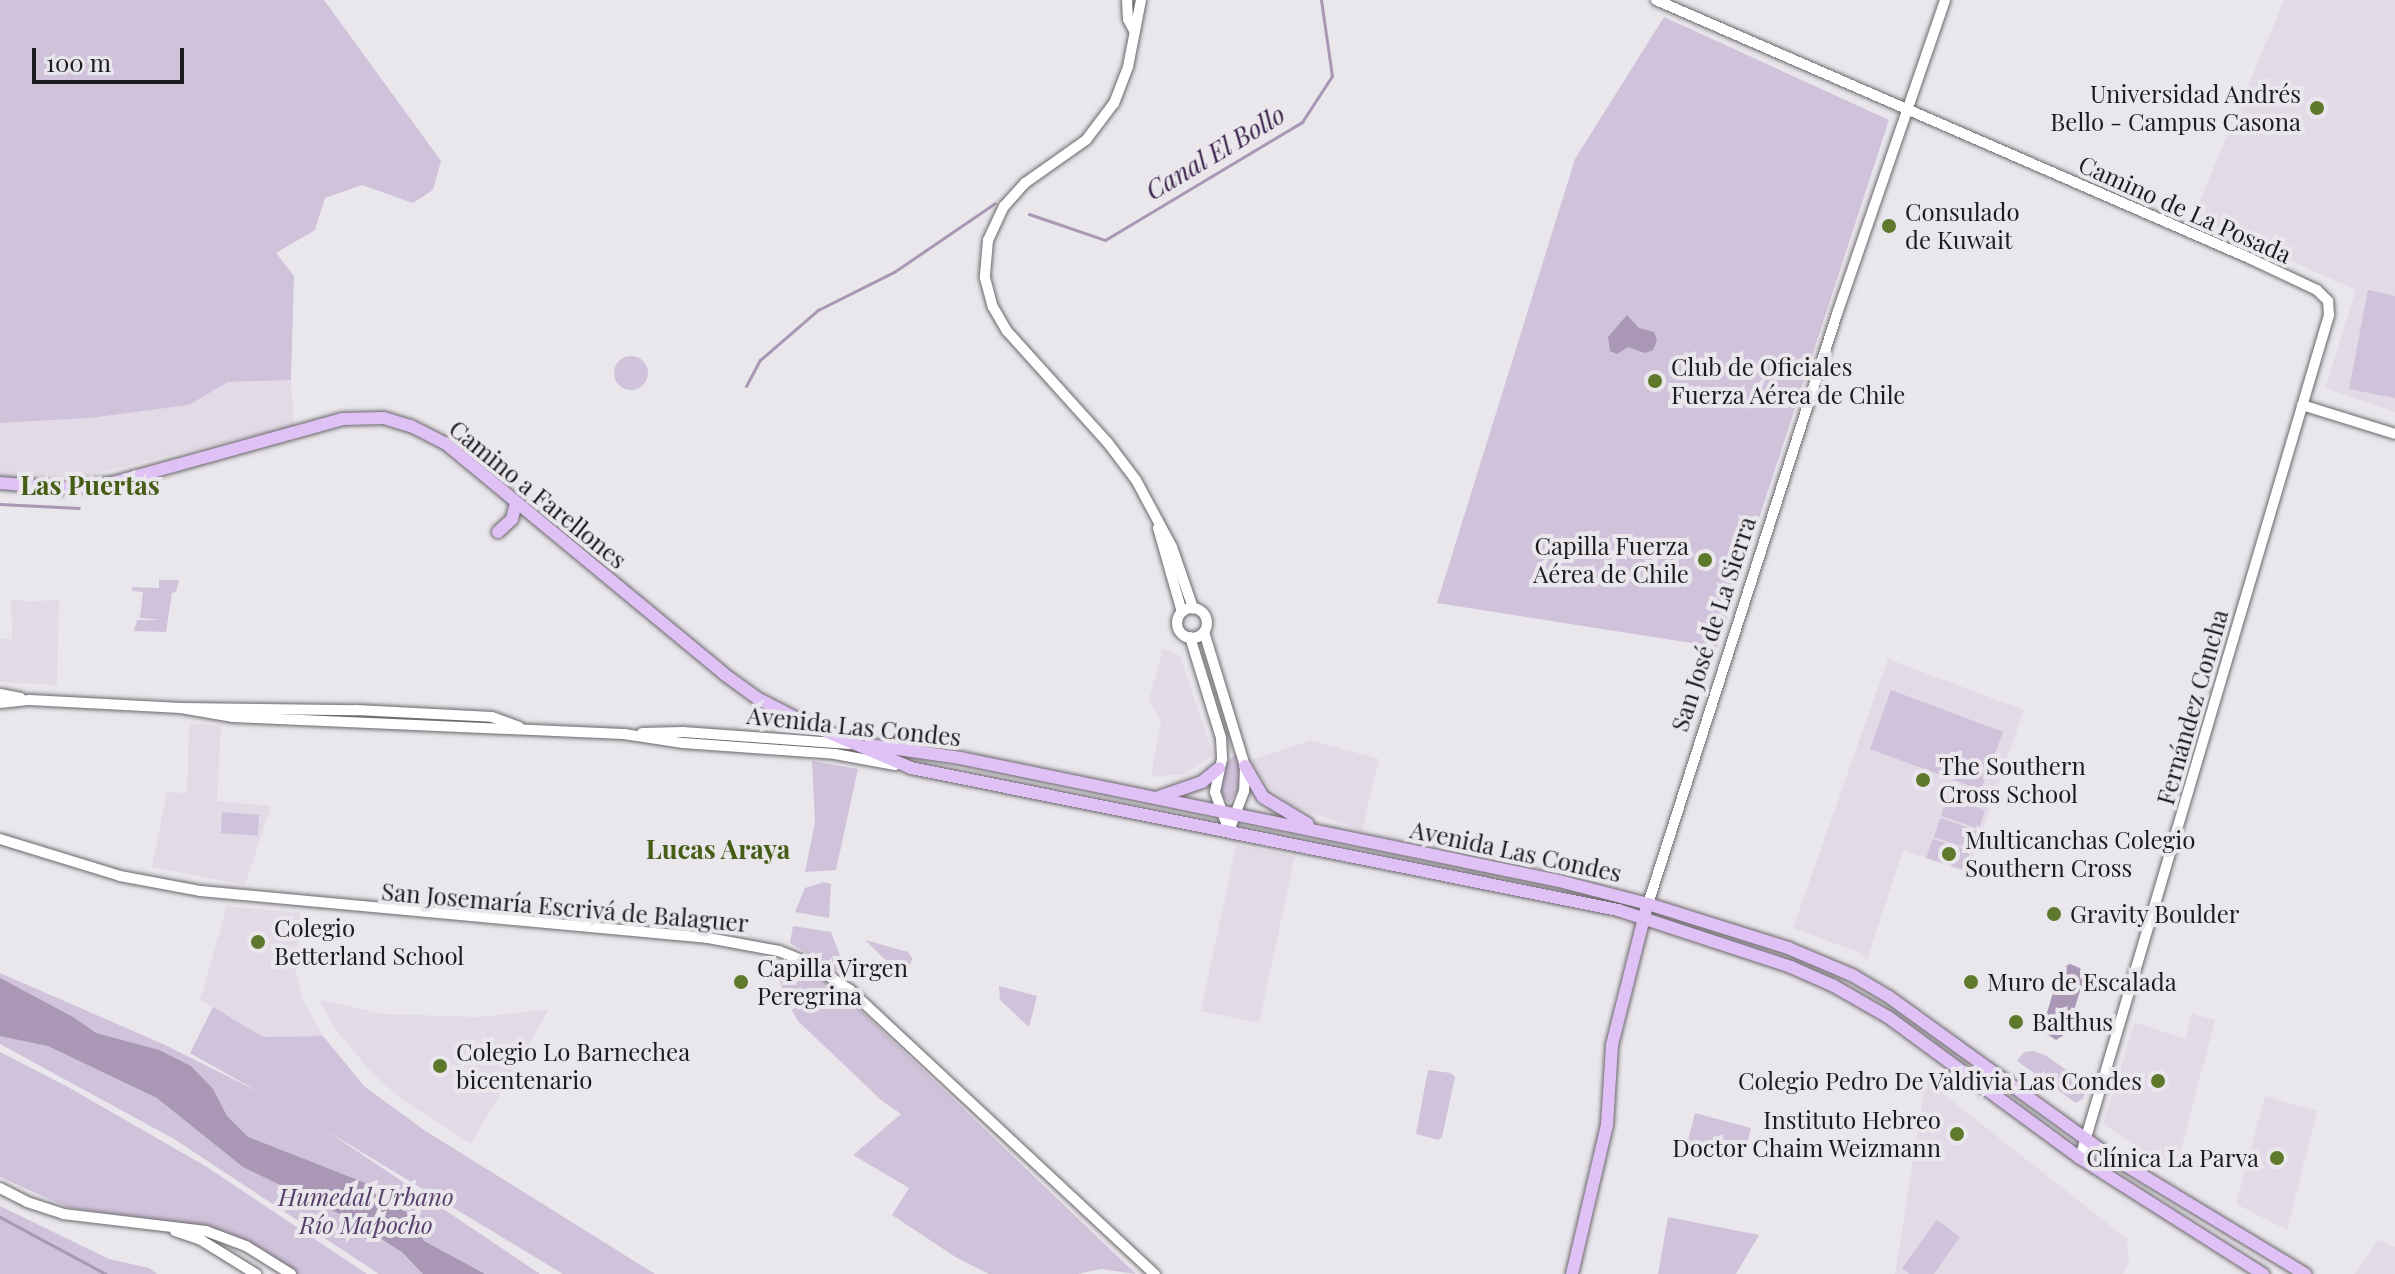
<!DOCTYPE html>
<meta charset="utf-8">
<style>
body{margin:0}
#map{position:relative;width:2395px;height:1274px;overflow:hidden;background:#eae7ec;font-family:"Playfair Display",serif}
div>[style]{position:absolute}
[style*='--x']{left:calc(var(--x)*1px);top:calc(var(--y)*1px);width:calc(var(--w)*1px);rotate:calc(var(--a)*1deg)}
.built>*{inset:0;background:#e2dbe7}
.green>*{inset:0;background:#d0c2da}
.round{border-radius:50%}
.water>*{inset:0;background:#a997b5}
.stream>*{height:3px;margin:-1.5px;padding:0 1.5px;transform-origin:1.5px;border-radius:1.5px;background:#a997b5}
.roads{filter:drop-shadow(0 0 2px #6b686d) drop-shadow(0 0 2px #6b686d)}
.minor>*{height:10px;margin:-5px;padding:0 5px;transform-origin:5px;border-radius:5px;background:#fff}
.minor>.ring{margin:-5px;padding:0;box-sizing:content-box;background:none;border:10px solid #fff;border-radius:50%}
.major>*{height:12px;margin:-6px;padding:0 6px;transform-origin:6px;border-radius:6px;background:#e0c1f5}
.dots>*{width:22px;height:22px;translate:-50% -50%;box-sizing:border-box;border:4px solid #eae7ec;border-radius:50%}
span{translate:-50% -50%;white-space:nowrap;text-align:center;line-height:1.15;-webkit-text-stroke:8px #eae7ec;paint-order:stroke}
.poi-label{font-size:24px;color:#1c1b1d}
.right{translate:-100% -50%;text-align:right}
.left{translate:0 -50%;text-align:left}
.street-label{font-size:24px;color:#1c1b1d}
.park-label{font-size:24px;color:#583e6a;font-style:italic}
.water-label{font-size:26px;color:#3e244e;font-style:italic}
.neighbourhood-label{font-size:26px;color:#465d16;font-weight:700}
.scale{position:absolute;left:32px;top:48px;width:152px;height:36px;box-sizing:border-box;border:4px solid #1c1b1d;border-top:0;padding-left:10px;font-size:24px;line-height:28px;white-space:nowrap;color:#1c1b1d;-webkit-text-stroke:6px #eae7ec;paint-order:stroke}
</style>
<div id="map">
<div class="built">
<div style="clip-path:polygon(2284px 0,2395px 0,2395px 412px,2325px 388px,2356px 290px,2193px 217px)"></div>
<div style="clip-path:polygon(291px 380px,294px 426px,88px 475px,43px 478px,0 476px,0 423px,91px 418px,189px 405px,228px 382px)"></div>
<div style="clip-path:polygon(11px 599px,30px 602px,59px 599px,57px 685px,0 682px,0 639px,12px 639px)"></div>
<div style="clip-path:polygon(1163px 649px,1180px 656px,1213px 755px,1184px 774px,1151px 777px,1161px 721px,1149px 700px)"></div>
<div style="clip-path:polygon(1888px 659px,2024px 710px,1968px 873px,1903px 850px,1867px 960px,1858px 952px,1793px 928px)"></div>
<div style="clip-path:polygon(189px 724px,221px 725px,217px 801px,271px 806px,245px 885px,152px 867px,167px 792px,187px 793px)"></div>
<div style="clip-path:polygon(1311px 740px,1379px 759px,1362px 831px,1291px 805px,1269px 787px,1251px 760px)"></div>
<div style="clip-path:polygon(1236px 845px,1295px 856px,1259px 1023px,1201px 1011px)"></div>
<div style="clip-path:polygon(227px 906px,301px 913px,296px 972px,304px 1003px,323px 1036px,263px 1037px,200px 1000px)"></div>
<div style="clip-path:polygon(318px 999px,383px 1014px,479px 1017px,549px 1009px,471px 1144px,400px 1098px,371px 1072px,336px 1030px)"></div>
<div style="clip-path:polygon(2191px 1013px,2215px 1020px,2175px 1173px,2103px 1124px,2135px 1022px,2185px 1039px)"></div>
<div style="clip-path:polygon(1926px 1080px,2127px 1239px,2129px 1262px,2123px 1274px,1895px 1274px)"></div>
<div style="clip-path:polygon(2265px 1096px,2317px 1111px,2287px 1230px,2236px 1204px)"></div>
<div style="clip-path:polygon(2378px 1240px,2395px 1247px,2395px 1274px,2355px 1274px)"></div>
</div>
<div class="green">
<div style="clip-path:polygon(0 0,324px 0,441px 161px,433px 190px,413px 203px,362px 185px,325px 198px,315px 230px,276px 253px,294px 276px,291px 380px,228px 382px,189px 405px,91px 418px,0 423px)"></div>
<div style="clip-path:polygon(1664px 17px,1889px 120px,1717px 647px,1437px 603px,1575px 159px)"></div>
<div style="clip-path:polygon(2368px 290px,2395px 296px,2395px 398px,2349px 389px)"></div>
<div class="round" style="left:614px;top:356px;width:34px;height:34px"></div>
<div style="clip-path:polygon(159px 580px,179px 580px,176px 592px,172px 593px,166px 632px,134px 631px,137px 620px,160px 620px,140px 618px,143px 592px,132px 591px,132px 587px,159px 588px)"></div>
<div style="clip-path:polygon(1891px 690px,2003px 732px,1981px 790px,1870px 749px)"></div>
<div style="clip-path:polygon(1236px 754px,1241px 771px,1240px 788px,1229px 803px,1221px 796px,1221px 779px,1226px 764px)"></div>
<div style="clip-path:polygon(812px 761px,858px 769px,836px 870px,805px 872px,815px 822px)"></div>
<div style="clip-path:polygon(1947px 797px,1985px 810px,1979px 829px,1941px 816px)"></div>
<div style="clip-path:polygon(222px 812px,259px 815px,258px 836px,221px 833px)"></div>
<div style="clip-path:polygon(1940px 818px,1978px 831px,1972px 850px,1934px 837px)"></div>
<div style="clip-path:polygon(1933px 839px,1971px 851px,1965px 870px,1926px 858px)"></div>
<div style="clip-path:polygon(824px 882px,831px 884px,829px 918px,795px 912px,805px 888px)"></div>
<div style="clip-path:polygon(793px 926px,831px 932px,848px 977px,790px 943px)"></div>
<div style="clip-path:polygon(865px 940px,908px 952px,912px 958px,906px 980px)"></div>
<div style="clip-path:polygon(793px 963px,835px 986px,1136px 1274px,1101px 1269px,1078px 1274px,989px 1274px,957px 1258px,892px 1215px,909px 1188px,853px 1155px,901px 1114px,881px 1100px,798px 1021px,784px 997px,779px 977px,783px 964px)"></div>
<div style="clip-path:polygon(0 973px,163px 1044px,261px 1093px,190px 1053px,213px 1007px,263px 1037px,323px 1036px,364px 1086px,424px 1130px,655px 1274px,563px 1274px,327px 1131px,540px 1274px,379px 1274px,174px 1139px,0 1044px)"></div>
<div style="clip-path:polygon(999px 986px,1037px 996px,1029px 1027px,1000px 1000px)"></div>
<div style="clip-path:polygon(2033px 1051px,2045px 1055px,2068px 1071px,2090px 1077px,2083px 1099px,2076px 1103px,2017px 1061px,2024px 1052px)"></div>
<div style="clip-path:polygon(0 1052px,68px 1087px,207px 1167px,367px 1274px,292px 1274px,194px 1225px,69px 1208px,0 1177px)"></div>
<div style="clip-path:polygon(1428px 1070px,1451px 1073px,1455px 1077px,1442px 1137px,1438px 1140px,1416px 1134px)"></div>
<div style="clip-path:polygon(1695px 1113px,1751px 1128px,1743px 1160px,1687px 1144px)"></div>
<div style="clip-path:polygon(0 1206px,109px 1259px,149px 1268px,157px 1274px,0 1274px)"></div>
<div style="clip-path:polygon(1668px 1217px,1759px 1235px,1736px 1274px,1658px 1274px)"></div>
<div style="clip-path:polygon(1937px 1220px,1960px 1237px,1934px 1274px,1909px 1274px,1902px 1268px)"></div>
</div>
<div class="water">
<div style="clip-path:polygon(1627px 315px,1639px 328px,1654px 332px,1657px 341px,1653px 350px,1645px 353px,1628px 347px,1617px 354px,1610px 351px,1608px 337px)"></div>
<div style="clip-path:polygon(2070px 964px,2080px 968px,2084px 978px,2067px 1033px,2056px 1040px,2044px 1032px,2044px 1023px,2060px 969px)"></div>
<div style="clip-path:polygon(0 978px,73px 1017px,96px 1033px,159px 1050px,191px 1066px,213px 1089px,227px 1116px,248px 1137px,378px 1188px,405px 1211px,424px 1241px,485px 1274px,423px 1274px,402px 1252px,352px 1220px,243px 1167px,157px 1098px,48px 1046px,0 1036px)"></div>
</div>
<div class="stream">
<div style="--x:1029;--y:214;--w:80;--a:18.9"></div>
<div style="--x:1105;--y:240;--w:230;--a:-30.9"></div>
<div style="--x:1302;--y:122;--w:55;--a:-56.9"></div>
<div style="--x:1332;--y:76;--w:77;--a:-98.2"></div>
<div style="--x:746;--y:386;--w:30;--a:-62"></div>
<div style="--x:760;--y:360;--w:77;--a:-40.8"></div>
<div style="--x:818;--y:310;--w:85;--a:-26.6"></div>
<div style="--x:894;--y:272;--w:122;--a:-34.3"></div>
<div style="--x:0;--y:504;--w:79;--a:2.9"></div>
<div style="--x:0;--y:1217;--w:120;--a:28.3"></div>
</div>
<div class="roads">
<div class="minor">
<div style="--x:1127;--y:0;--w:19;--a:87"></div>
<div style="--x:1128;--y:19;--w:13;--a:63"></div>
<div style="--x:1141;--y:0;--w:68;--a:101"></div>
<div style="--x:1128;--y:67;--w:39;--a:111"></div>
<div style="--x:1114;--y:103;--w:46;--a:127.1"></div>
<div style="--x:1086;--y:140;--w:75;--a:144.8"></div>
<div style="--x:1025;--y:183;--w:31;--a:132"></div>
<div style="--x:1004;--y:206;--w:38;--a:115"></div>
<div style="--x:988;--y:240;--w:38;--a:95"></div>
<div style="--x:985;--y:278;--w:30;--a:75"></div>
<div style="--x:993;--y:307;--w:28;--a:60"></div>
<div style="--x:1007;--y:331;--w:151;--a:48"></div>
<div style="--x:1108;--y:443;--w:46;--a:52.9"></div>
<div style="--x:1136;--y:480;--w:76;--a:61.8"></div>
<div style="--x:1172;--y:547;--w:65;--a:71"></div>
<div style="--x:1656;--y:0;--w:647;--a:23.51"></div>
<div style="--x:2249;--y:258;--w:75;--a:25.2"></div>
<div style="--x:2317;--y:290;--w:16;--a:45"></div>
<div style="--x:2328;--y:301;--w:14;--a:86"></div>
<div style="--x:2329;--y:315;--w:879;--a:106.46"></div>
<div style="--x:2302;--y:405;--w:97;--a:17.3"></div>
<div style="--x:1158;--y:528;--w:87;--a:74.1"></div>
<div class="ring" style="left:1177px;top:608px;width:20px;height:20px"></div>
<div style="--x:1204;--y:632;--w:140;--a:73"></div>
<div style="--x:1245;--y:766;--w:25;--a:92"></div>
<div style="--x:1244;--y:791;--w:43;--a:110.6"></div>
<div style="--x:1190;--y:637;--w:106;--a:72.9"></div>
<div style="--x:1221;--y:738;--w:21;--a:87"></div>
<div style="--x:1222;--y:759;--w:34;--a:102"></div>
<div style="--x:1215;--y:792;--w:41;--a:70.3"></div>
<div style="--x:0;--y:694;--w:21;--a:11"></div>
<div style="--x:0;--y:703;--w:30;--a:-6"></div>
<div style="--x:30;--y:700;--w:151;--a:3"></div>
<div style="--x:181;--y:708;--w:175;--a:0.7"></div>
<div style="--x:356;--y:710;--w:136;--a:2.9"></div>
<div style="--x:492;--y:717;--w:29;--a:20"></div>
<div style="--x:181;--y:708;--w:53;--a:9.8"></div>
<div style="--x:233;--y:717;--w:391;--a:2.5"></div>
<div style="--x:624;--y:734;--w:60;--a:8.7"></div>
<div style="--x:683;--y:743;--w:152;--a:4.1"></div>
<div style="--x:835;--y:754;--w:61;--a:10.4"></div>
<div style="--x:642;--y:733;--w:41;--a:-1.4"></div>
<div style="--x:683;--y:732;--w:167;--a:4.1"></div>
<div style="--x:0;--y:839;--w:126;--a:17.1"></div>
<div style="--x:120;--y:876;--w:81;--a:10.6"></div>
<div style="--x:200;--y:891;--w:510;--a:5.29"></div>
<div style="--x:708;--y:938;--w:72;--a:10.4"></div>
<div style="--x:779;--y:951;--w:32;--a:22"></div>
<div style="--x:809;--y:963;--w:49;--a:33.4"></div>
<div style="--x:850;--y:990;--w:417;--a:43"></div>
<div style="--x:1648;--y:904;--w:620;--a:-72.24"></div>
<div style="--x:1837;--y:314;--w:332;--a:-71"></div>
<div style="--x:0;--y:1188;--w:30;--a:27"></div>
<div style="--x:27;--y:1202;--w:38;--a:18"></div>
<div style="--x:63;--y:1214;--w:144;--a:6.8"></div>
<div style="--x:206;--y:1231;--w:43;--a:20.6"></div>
<div style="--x:246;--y:1246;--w:53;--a:31.9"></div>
<div style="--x:175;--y:1231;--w:28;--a:19"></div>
<div style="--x:201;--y:1240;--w:65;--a:31.7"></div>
</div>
<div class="major">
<div style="--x:0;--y:483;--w:61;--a:4.7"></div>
<div style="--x:61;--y:488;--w:51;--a:-5.6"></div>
<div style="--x:112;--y:483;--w:239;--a:-15.5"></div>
<div style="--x:342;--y:419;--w:42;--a:-1.4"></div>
<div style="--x:384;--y:418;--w:28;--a:17"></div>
<div style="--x:411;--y:426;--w:38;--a:27"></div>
<div style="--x:445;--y:443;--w:362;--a:39.6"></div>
<div style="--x:724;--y:674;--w:41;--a:36"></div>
<div style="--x:757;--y:698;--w:51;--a:27.1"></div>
<div style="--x:802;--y:721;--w:119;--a:23.3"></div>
<div style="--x:911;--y:768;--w:721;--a:11.36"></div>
<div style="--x:1618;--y:910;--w:182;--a:18.2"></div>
<div style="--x:1791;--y:967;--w:47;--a:23.8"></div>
<div style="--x:1834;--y:986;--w:62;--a:29.9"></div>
<div style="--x:1888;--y:1017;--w:238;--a:36.3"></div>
<div style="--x:2080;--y:1158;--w:217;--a:32.4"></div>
<div style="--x:498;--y:532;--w:19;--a:-43"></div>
<div style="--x:512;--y:519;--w:16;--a:-76"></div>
<div style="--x:869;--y:745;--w:92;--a:8.1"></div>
<div style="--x:960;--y:758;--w:611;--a:11.6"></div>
<div style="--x:1559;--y:881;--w:92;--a:14.5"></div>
<div style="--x:1648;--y:904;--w:147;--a:17.4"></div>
<div style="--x:1788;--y:948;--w:69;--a:22.9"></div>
<div style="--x:1852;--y:975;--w:43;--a:30.7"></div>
<div style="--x:1889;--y:997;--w:269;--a:35.8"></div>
<div style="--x:2107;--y:1154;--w:232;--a:31.2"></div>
<div style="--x:1245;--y:766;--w:36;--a:60"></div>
<div style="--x:1263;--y:797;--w:52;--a:31"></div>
<div style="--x:1156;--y:798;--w:49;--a:-19.2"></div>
<div style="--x:1202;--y:782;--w:22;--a:-39"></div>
<div style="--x:1572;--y:1274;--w:153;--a:-76.8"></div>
<div style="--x:1607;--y:1125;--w:80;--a:-86.4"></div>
<div style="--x:1612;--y:1045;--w:139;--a:-75.9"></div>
</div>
</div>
<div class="dots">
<div style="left:2317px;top:108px;background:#5e782c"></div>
<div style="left:1889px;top:226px;background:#5e782c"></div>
<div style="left:1655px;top:381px;background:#5e782c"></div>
<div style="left:1705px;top:560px;background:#5e782c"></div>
<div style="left:1923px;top:780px;background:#5e782c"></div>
<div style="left:1949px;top:854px;background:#5e782c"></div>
<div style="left:2054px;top:914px;background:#5e782c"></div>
<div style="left:258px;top:942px;background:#5e782c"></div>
<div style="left:741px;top:982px;background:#5e782c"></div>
<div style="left:1971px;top:982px;background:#5e782c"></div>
<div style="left:2016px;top:1022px;background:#5e782c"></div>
<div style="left:440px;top:1066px;background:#5e782c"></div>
<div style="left:2158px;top:1081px;background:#5e782c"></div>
<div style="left:1957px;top:1134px;background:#5e782c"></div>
<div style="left:2277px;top:1158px;background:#5e782c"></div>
</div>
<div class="poi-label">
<span class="right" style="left:2301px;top:108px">Universidad Andrés<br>Bello - Campus Casona</span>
<span class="left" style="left:1905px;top:226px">Consulado<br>de Kuwait</span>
<span class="left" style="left:1671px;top:381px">Club de Oficiales<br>Fuerza Aérea de Chile</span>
<span class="right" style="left:1689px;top:560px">Capilla Fuerza<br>Aérea de Chile</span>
<span class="left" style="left:1939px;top:780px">The Southern<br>Cross School</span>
<span class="left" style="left:1965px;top:854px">Multicanchas Colegio<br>Southern Cross</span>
<span class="left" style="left:2070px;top:914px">Gravity Boulder</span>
<span class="left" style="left:274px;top:942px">Colegio<br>Betterland School</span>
<span class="left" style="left:757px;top:982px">Capilla Virgen<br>Peregrina</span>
<span class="left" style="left:1987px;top:982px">Muro de Escalada</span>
<span class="left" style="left:2032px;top:1022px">Balthus</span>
<span class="left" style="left:456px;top:1066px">Colegio Lo Barnechea<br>bicentenario</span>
<span class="right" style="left:2142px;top:1081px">Colegio Pedro De Valdivia Las Condes</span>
<span class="right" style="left:1941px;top:1134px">Instituto Hebreo<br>Doctor Chaim Weizmann</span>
<span class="right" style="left:2259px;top:1158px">Clínica La Parva</span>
</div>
<div class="street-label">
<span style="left:2185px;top:209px;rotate:24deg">Camino de La Posada</span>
<span style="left:538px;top:494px;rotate:39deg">Camino a Farellones</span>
<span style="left:1713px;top:624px;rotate:-72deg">San José de La Sierra</span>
<span style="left:2192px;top:707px;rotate:-74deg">Fernández Concha</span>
<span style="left:854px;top:726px;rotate:6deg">Avenida Las Condes</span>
<span style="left:1516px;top:851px;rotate:12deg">Avenida Las Condes</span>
<span style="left:565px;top:907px;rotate:5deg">San Josemaría Escrivá de Balaguer</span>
</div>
<div class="park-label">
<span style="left:366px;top:1211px">Humedal Urbano<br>Río Mapocho</span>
</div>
<div class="water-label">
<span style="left:1215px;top:152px;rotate:-31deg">Canal El Bollo</span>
</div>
<div class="neighbourhood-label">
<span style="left:90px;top:485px">Las Puertas</span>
<span style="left:718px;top:849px">Lucas Araya</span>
</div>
<div class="scale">100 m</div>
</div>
